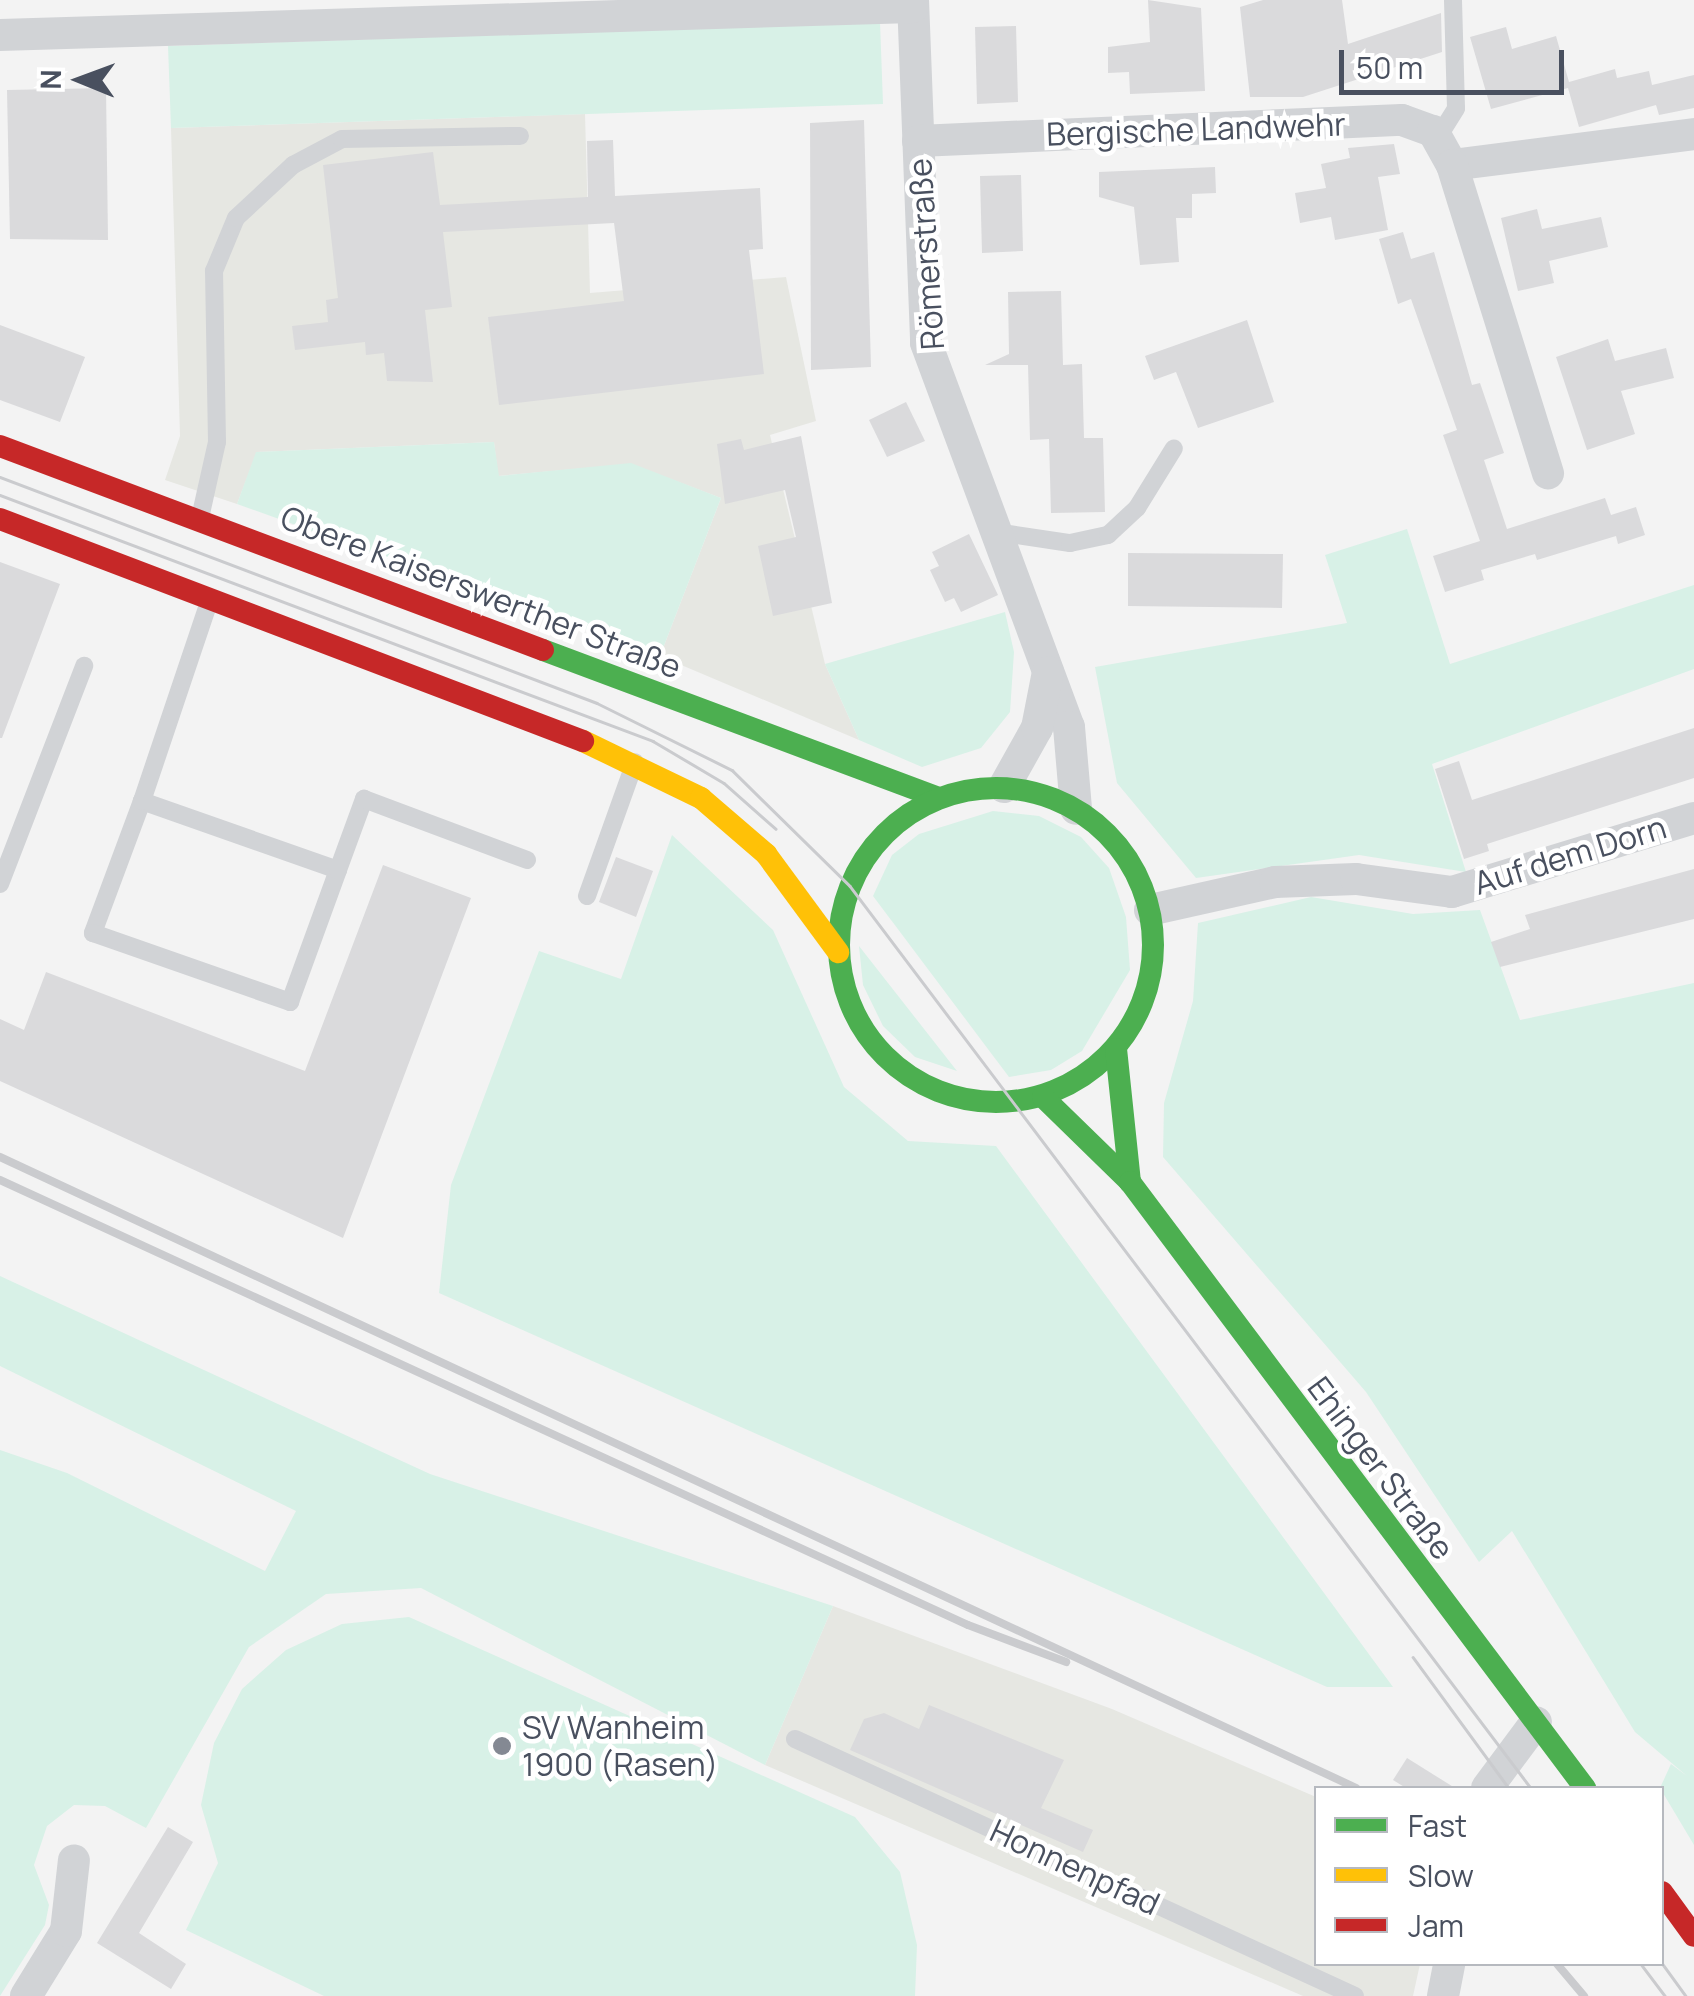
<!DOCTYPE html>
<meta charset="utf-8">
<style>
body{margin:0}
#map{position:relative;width:1694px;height:1996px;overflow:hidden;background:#f3f3f3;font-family:Manrope,sans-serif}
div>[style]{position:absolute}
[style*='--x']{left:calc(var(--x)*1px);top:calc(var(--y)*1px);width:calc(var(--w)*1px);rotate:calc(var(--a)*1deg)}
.commercial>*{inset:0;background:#e6e7e2}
.green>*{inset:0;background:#d8f1e7}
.building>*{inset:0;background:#dadadc}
.lane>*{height:18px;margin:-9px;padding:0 9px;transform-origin:9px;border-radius:9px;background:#d1d3d6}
.street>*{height:32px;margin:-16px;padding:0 16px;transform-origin:16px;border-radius:16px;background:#d1d3d6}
.fast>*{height:22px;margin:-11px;padding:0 11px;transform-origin:11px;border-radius:11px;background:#4caf50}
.fast>.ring{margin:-11px;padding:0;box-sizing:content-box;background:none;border:22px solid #4caf50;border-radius:50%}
.slow>*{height:22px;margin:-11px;padding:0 11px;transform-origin:11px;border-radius:11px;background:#ffc107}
.jam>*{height:22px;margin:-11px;padding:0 11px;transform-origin:11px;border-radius:11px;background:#c62828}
.tram>*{height:2.5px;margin:-1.25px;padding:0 1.25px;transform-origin:1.25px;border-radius:1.25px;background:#cacbce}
.rail>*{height:8px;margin:-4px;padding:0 4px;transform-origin:4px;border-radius:4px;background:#cacbce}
.dots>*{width:28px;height:28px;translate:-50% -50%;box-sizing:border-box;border:5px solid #fff;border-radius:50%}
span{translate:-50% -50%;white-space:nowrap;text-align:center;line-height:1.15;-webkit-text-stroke:9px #fff;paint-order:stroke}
.street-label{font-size:32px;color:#49505f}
.poi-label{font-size:32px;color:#49505f}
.left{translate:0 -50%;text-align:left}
.legend{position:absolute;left:1314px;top:1786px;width:350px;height:180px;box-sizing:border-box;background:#fff;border:2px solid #b6b9bf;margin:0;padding:12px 18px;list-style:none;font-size:30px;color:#49505f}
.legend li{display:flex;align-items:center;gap:20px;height:50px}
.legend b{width:50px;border:2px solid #b6b9bf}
.north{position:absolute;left:30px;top:30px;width:100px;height:100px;-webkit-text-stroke:8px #fff;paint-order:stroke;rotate:271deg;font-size:28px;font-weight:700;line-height:40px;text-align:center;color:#49505f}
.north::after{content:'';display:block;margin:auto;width:35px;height:45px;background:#49505f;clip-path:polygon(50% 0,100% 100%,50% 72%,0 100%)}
.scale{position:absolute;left:1339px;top:50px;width:225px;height:45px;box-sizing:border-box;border:5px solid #49505f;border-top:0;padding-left:12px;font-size:30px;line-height:35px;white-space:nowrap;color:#49505f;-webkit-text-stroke:8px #fff;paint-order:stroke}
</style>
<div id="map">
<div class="commercial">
<div style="clip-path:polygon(585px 114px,590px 293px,786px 277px,816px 421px,770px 435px,825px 664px,859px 740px,660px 656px,721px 498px,631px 464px,498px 476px,494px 442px,257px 452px,237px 504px,165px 480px,180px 436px,171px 128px)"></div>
<div style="clip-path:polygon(833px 1606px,1112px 1709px,1316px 1797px,1316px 1964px,1420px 1964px,1413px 1996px,1303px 1996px,765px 1765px)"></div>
</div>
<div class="green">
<div style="clip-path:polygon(880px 22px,883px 104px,171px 128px,168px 46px)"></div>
<div style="clip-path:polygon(494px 442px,499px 476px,631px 463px,721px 498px,660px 656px,237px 504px,256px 452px)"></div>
<div style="clip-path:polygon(1407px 529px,1450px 664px,1694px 585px,1694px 669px,1432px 764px,1466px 872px,1359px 855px,1196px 878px,1117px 783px,1095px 667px,1347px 623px,1325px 555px)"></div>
<div style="clip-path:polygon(1005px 612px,1014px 652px,1010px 712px,981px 748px,922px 767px,859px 740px,825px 664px)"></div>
<div style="clip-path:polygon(993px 811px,1039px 816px,1081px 837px,1109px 868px,1126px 917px,1130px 970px,1082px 1051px,1051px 1070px,1009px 1077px,873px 896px,892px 855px,919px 834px)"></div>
<div style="clip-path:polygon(672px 835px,773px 930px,844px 1087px,908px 1141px,996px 1146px,1393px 1687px,1327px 1687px,439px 1293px,451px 1185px,539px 951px,621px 979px)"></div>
<div style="clip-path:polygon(1311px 897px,1413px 914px,1480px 910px,1520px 1020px,1694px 983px,1694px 1845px,1660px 1788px,1671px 1764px,1687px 1776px,1635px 1732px,1512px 1531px,1479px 1562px,1366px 1392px,1163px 1157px,1164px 1103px,1193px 1001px,1198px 923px)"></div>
<div style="clip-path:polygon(859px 946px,957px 1071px,915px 1057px,883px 1026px,863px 985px)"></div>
<div style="clip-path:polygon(0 1276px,430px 1474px,833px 1606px,765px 1765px,421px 1588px,326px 1594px,249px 1647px,146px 1828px,105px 1806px,74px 1805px,47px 1826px,34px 1865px,49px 1905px,45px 1925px,0 1996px,0 1450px,67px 1473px,265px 1571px,296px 1511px,0 1366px)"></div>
<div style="clip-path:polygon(409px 1617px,855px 1817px,900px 1872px,917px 1945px,915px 1996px,324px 1996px,186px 1930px,218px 1863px,201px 1805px,214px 1743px,242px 1689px,286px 1650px,342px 1624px)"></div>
</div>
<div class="building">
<div style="clip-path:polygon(1148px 0,1201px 8px,1205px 91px,1130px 94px,1129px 72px,1108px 73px,1108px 47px,1150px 42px)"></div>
<div style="clip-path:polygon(1263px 0,1342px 0,1348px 44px,1441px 13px,1442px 52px,1303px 97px,1250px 97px,1240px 7px)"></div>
<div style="clip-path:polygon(1016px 26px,1018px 102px,977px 104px,975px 27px)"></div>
<div style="clip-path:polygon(1506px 27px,1512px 49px,1556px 36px,1569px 82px,1615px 69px,1617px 78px,1649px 71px,1652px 85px,1694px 75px,1694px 108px,1659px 115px,1656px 105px,1579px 127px,1568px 88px,1491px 109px,1470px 37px)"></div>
<div style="clip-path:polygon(106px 88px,108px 240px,10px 239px,7px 90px)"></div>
<div style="clip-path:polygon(864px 120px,871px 367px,811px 370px,810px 123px)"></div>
<div style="clip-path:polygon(613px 140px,615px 196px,760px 188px,763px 249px,749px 250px,764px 374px,499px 405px,488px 317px,624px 301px,614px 223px,443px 232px,452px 307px,425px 310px,433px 382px,387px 381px,384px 353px,366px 355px,365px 342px,295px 350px,292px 326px,328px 322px,326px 300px,338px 298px,323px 165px,433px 152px,440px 205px,588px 197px,587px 141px)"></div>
<div style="clip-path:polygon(1394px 144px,1400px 174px,1378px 177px,1388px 230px,1335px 240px,1331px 217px,1300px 223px,1295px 193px,1326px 188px,1321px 164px,1350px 158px,1348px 148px)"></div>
<div style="clip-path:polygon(1215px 167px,1216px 193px,1192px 194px,1192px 218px,1176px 218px,1179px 262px,1140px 265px,1134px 207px,1099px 197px,1099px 172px)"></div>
<div style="clip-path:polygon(1021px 175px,1023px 251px,982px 253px,980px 176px)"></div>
<div style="clip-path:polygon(1537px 209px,1542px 229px,1601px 217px,1608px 247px,1549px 261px,1554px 283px,1518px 291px,1501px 218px)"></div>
<div style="clip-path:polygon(1403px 232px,1411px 259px,1434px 252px,1472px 385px,1480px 383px,1504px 453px,1484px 460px,1507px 529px,1605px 498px,1611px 515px,1636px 507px,1645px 535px,1618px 544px,1616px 536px,1537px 560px,1535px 554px,1481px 570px,1484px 580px,1445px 592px,1433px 556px,1480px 541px,1443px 435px,1457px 430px,1411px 299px,1398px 304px,1379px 239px)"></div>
<div style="clip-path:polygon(1061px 291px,1063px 365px,1082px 364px,1084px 438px,1103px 438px,1105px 512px,1051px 513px,1049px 439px,1030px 440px,1028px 365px,985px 365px,1009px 354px,1008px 292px)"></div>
<div style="clip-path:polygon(1247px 320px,1274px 402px,1198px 428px,1176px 372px,1154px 380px,1145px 356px)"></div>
<div style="clip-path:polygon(0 325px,85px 357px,60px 422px,0 400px)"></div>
<div style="clip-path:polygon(1608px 339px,1615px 361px,1666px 348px,1674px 378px,1621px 391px,1635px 434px,1587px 450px,1556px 357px)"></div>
<div style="clip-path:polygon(906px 402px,925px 441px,887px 457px,869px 420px)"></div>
<div style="clip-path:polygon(801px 436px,832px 603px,773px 616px,758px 546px,796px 537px,785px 490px,725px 504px,717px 444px,741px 439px,744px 450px)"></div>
<div style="clip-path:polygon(969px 534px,998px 595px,961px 612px,954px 598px,945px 602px,930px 570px,939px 566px,932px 552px)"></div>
<div style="clip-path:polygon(1128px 553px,1283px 554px,1282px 608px,1128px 606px)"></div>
<div style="clip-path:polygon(0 562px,60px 584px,2px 738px,0 738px)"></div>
<div style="clip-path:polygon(1694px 728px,1694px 778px,1487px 844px,1489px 851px,1464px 859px,1435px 769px,1459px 761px,1472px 800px)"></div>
<div style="clip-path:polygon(616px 857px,653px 871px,636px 917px,599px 902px)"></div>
<div style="clip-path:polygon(383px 865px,471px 898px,343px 1238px,0 1081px,0 1019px,24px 1030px,46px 972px,305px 1071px)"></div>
<div style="clip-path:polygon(1694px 869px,1694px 919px,1500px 967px,1491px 942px,1530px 929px,1525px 915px)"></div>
<div style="clip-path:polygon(929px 1705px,1064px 1760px,1041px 1808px,1093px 1830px,1083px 1852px,850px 1750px,864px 1719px,884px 1713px,919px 1729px)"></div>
<div style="clip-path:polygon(1407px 1758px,1455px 1788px,1406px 1788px,1393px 1780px)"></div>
<div style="clip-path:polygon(168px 1827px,193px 1842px,139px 1933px,186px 1964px,171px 1989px,97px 1943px)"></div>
</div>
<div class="lane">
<div style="--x:1437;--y:139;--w:36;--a:-58"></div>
<div style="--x:1456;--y:108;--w:108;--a:-91.6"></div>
<div style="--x:200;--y:518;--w:78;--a:-77.4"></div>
<div style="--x:217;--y:442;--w:171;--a:-91"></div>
<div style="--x:214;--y:271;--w:57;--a:-67.5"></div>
<div style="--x:236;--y:218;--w:78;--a:-42.9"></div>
<div style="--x:293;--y:165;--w:55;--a:-28"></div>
<div style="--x:342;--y:139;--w:178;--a:-1"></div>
<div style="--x:996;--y:532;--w:75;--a:8.5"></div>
<div style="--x:1070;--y:543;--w:39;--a:-12"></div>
<div style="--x:1108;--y:535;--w:40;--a:-43"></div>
<div style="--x:1137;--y:508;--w:70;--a:-58.3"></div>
<div style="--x:142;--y:801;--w:141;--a:110.4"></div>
<div style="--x:93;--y:933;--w:209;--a:19.3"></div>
<div style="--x:290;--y:1002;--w:140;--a:-70"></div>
<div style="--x:338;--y:870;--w:208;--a:-160.6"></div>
<div style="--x:142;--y:801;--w:213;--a:-71.4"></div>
<div style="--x:338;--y:870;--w:76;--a:-69.9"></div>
<div style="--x:364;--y:799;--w:174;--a:20.5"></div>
<div style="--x:0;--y:884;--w:234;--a:-68.9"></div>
<div style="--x:587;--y:896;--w:142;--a:-70.3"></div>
<div style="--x:795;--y:1739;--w:616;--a:24.65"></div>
</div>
<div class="street">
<div style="--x:913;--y:0;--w:343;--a:87.8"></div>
<div style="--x:926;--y:343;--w:410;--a:69.6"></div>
<div style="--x:1069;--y:727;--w:82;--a:85.1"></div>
<div style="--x:0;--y:35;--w:913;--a:-1.76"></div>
<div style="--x:918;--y:141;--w:484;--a:-2.5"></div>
<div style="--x:1402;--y:120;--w:33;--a:20"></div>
<div style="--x:1433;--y:131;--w:39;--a:61"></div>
<div style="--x:1452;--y:165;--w:244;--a:-7.3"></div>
<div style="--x:1452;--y:165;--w:323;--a:72.7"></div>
<div style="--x:1004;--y:787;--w:68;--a:-60.8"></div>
<div style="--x:1037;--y:728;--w:57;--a:-78.9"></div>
<div style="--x:1150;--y:910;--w:128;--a:-12.6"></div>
<div style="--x:1275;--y:882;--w:81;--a:-2.1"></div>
<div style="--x:1356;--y:879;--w:97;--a:7.7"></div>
<div style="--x:1452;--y:892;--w:253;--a:-17"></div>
<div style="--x:1487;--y:1788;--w:82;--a:-53.4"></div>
<div style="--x:26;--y:1996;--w:76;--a:-58.4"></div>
<div style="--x:66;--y:1931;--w:71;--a:-83.6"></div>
<div style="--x:1443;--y:1996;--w:33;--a:-79"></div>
</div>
<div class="fast">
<div style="--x:543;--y:650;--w:422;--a:20.5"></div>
<div class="ring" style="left:839px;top:788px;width:292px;height:292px"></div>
<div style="--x:1116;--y:1049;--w:134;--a:84"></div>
<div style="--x:1043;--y:1097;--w:122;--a:44.3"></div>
<div style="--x:1130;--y:1182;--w:758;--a:53.1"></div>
</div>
<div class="slow">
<div style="--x:583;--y:741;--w:131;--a:25.8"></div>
<div style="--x:701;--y:798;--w:86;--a:40.7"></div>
<div style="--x:766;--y:854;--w:122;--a:53.7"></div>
</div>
<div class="jam">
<div style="--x:0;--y:446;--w:580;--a:20.59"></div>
<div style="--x:0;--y:519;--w:624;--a:20.85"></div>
<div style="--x:1662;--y:1892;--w:54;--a:54"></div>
</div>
<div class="tram">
<div style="--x:0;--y:477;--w:638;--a:20.73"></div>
<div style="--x:597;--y:703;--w:151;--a:26.4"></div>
<div style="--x:732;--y:770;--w:165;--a:44.5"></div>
<div style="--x:850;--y:886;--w:1130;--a:52.95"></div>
<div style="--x:0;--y:495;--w:698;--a:20.64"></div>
<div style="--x:653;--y:741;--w:82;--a:30.6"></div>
<div style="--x:724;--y:783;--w:69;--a:41.5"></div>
<div style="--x:1413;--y:1657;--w:162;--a:53.8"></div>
<div style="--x:1662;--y:1963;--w:41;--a:54"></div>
<div style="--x:1641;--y:1964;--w:40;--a:53"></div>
</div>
<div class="rail">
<div style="--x:0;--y:1157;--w:1496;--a:24.95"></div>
<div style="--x:0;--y:1180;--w:1065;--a:24.69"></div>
<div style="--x:968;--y:1625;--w:105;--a:20.7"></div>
<div style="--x:1557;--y:1964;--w:42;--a:49.8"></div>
</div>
<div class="dots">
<div style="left:502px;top:1746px;background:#848993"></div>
</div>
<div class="street-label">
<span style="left:1196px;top:129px;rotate:-2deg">Bergische Landwehr</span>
<span style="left:926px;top:254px;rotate:-94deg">Römerstraße</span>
<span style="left:481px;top:592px;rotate:21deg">Obere Kaiserswerther Straße</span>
<span style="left:1570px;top:855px;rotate:-17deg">Auf dem Dorn</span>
<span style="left:1381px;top:1468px;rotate:53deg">Ehinger Straße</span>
<span style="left:1075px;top:1867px;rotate:25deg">Honnenpfad</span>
</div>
<div class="poi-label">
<span class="left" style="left:522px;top:1746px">SV Wanheim<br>1900 (Rasen)</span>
</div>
<ul class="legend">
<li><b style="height:12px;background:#4caf50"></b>Fast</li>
<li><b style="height:12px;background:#ffc107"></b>Slow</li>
<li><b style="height:12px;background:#c62828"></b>Jam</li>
</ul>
<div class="north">N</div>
<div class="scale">50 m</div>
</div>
